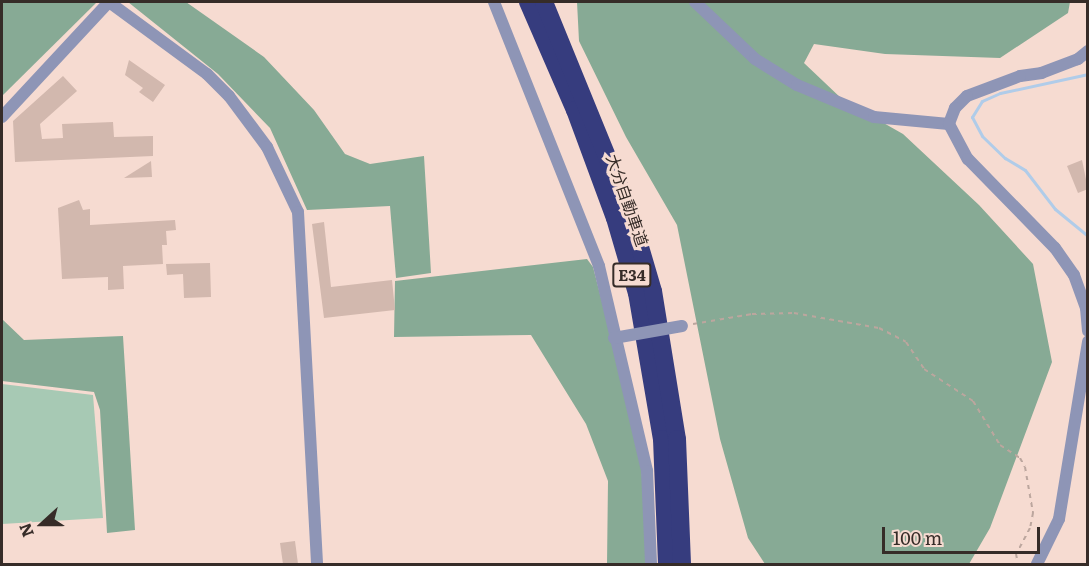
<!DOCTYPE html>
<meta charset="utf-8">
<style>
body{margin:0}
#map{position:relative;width:1089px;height:566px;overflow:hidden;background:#f6dbd1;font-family:Literata,"Noto Sans JP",serif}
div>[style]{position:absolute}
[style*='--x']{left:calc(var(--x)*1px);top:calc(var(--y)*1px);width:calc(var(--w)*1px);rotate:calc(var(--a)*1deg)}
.green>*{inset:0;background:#a7c9b4}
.forest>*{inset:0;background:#87aa95}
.stream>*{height:3px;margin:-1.5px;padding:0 1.5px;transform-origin:1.5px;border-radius:1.5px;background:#b0cce9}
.building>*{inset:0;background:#d2b8ae}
.path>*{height:2px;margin-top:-1px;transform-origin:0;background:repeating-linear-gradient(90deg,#bca69e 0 4.5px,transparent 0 9px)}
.minor>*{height:12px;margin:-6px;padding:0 6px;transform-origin:6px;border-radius:6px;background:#8e95b6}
.highway>*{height:18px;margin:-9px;padding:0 9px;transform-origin:9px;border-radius:9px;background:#363c7e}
.minor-bridge>*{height:12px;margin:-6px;padding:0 6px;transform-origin:6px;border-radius:6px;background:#8e95b6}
span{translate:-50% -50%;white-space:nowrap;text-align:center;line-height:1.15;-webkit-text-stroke:6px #f6dbd1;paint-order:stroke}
.shield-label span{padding:2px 4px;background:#f6dbd1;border:2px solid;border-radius:4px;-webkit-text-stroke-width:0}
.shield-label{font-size:15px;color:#362c28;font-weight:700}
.street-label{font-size:16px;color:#362c28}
.frame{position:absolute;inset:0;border:3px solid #362c28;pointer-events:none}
.north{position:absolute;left:12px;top:494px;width:60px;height:60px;-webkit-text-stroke:4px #f6dbd1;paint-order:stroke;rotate:249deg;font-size:16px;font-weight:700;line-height:24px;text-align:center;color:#362c28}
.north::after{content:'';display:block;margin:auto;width:21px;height:27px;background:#362c28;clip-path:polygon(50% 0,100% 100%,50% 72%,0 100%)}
.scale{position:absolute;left:882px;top:527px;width:158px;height:27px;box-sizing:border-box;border:3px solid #362c28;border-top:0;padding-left:8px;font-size:18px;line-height:21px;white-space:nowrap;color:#362c28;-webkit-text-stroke:4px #f6dbd1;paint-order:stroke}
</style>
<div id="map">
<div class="green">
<div style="clip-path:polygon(2px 384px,93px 395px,103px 518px,2px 524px)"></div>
</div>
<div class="forest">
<div style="clip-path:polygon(2px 2px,97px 2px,2px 96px)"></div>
<div style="clip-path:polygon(128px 2px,186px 2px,264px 57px,314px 110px,345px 154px,370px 164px,424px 156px,431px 273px,396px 278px,390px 206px,307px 210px,270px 128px,218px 74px)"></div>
<div style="clip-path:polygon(577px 2px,1070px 2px,1068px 13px,1000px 58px,885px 54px,814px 44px,804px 63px,843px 100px,903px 134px,979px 205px,1033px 264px,1052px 362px,990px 528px,969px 564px,765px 564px,748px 538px,720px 439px,677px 225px,626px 137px,579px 41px)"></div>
<div style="clip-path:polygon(587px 259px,593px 267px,640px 448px,648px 564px,607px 564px,608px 481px,586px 424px,531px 335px,394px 337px,395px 281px)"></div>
<div style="clip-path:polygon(2px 319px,24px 340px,123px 336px,135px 530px,107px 533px,100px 410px,94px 392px,2px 381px)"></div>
</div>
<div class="stream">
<div style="--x:1088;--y:74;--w:90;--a:167.8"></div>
<div style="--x:1000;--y:93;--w:20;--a:156"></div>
<div style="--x:982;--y:101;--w:19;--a:122"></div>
<div style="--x:972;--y:117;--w:21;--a:62"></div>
<div style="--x:982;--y:136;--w:32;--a:44"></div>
<div style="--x:1005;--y:158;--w:23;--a:31"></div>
<div style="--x:1025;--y:170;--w:49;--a:52.4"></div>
<div style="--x:1055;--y:209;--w:43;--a:39.3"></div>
</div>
<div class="building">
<div style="clip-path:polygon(129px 60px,165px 85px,153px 102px,139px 92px,143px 88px,125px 75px)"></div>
<div style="clip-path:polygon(63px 76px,77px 91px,40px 124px,42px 139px,63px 138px,62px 124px,113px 122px,114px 137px,153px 136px,153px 156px,15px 162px,13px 121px)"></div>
<div style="clip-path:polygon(1082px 160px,1088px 189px,1078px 193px,1067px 166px)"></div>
<div style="clip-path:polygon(151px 161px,152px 177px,124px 178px)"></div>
<div style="clip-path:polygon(79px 200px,83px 210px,90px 209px,90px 225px,175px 220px,176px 230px,166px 231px,167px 245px,162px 245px,163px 264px,123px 266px,124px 289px,108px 290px,108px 277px,62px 279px,58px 208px)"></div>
<div style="clip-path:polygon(324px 222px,331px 287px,392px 280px,395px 310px,324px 318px,312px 224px)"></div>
<div style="clip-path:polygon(210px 263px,211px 297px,184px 298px,183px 274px,167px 275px,166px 264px)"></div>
<div style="clip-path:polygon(295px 541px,298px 564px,283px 564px,280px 543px)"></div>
</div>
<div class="path">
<div style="--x:693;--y:324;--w:60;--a:-9.6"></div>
<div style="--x:752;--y:314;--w:42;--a:-1.4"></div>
<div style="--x:794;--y:313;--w:86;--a:10"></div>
<div style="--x:879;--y:328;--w:30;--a:27"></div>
<div style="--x:906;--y:342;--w:32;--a:56"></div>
<div style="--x:924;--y:369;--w:59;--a:33.1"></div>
<div style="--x:973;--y:401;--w:52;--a:58.5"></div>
<div style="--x:1000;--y:445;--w:24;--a:33"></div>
<div style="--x:1020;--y:458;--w:10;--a:61"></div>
<div style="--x:1025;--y:467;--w:47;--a:80.1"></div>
<div style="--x:1033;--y:513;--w:15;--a:101"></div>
<div style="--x:1030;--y:528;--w:30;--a:118"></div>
<div style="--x:1016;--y:554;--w:10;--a:79"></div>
</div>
<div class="minor">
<div style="--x:109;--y:2;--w:122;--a:36.3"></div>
<div style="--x:207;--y:74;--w:31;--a:45"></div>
<div style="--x:229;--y:96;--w:64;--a:53.3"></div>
<div style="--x:267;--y:147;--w:72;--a:64.5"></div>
<div style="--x:298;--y:212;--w:353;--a:86.9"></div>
<div style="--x:494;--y:2;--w:284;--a:68.3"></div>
<div style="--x:599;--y:266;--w:211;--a:76.8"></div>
<div style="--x:647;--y:471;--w:93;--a:87.5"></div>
<div style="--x:695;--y:2;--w:83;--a:43.5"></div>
<div style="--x:755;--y:59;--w:49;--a:31.8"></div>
<div style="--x:797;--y:85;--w:83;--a:22.6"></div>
<div style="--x:874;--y:117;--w:75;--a:5.3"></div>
<div style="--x:1088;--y:51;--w:13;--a:141"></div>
<div style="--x:1078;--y:59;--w:39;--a:159"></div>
<div style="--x:1042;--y:73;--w:22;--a:172"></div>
<div style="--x:1020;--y:76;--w:57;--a:159.3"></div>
<div style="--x:967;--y:96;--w:17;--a:135"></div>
<div style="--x:955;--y:108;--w:17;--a:111"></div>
<div style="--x:949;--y:124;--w:40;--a:62"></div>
<div style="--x:968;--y:159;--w:124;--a:45.7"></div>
<div style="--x:1055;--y:248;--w:33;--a:55"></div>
<div style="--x:1074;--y:275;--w:35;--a:70"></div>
<div style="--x:1086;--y:308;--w:23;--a:85"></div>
<div style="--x:2;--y:117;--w:157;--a:-47.1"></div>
<div style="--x:1037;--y:564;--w:50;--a:-63.9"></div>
<div style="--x:1059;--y:519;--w:180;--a:-80.7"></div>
</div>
<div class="highway">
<div style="--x:528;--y:2;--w:118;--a:66.5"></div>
<div style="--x:575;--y:110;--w:115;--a:69.7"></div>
<div style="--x:615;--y:218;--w:78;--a:73.7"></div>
<div style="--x:637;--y:293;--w:148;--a:80.3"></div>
<div style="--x:662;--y:439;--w:125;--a:87.7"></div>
<div style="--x:544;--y:2;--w:228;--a:67.8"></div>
<div style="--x:630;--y:213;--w:81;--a:73.6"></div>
<div style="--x:653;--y:291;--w:150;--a:80.8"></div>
<div style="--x:677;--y:439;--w:125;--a:87.7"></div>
</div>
<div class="minor-bridge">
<div style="--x:614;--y:338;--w:69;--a:-10"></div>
</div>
<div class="shield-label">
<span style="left:632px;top:275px">E34</span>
</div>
<div class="street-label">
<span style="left:628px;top:200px;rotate:71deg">大分自動車道</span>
</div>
<div class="frame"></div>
<div class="north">N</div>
<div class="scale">100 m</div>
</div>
